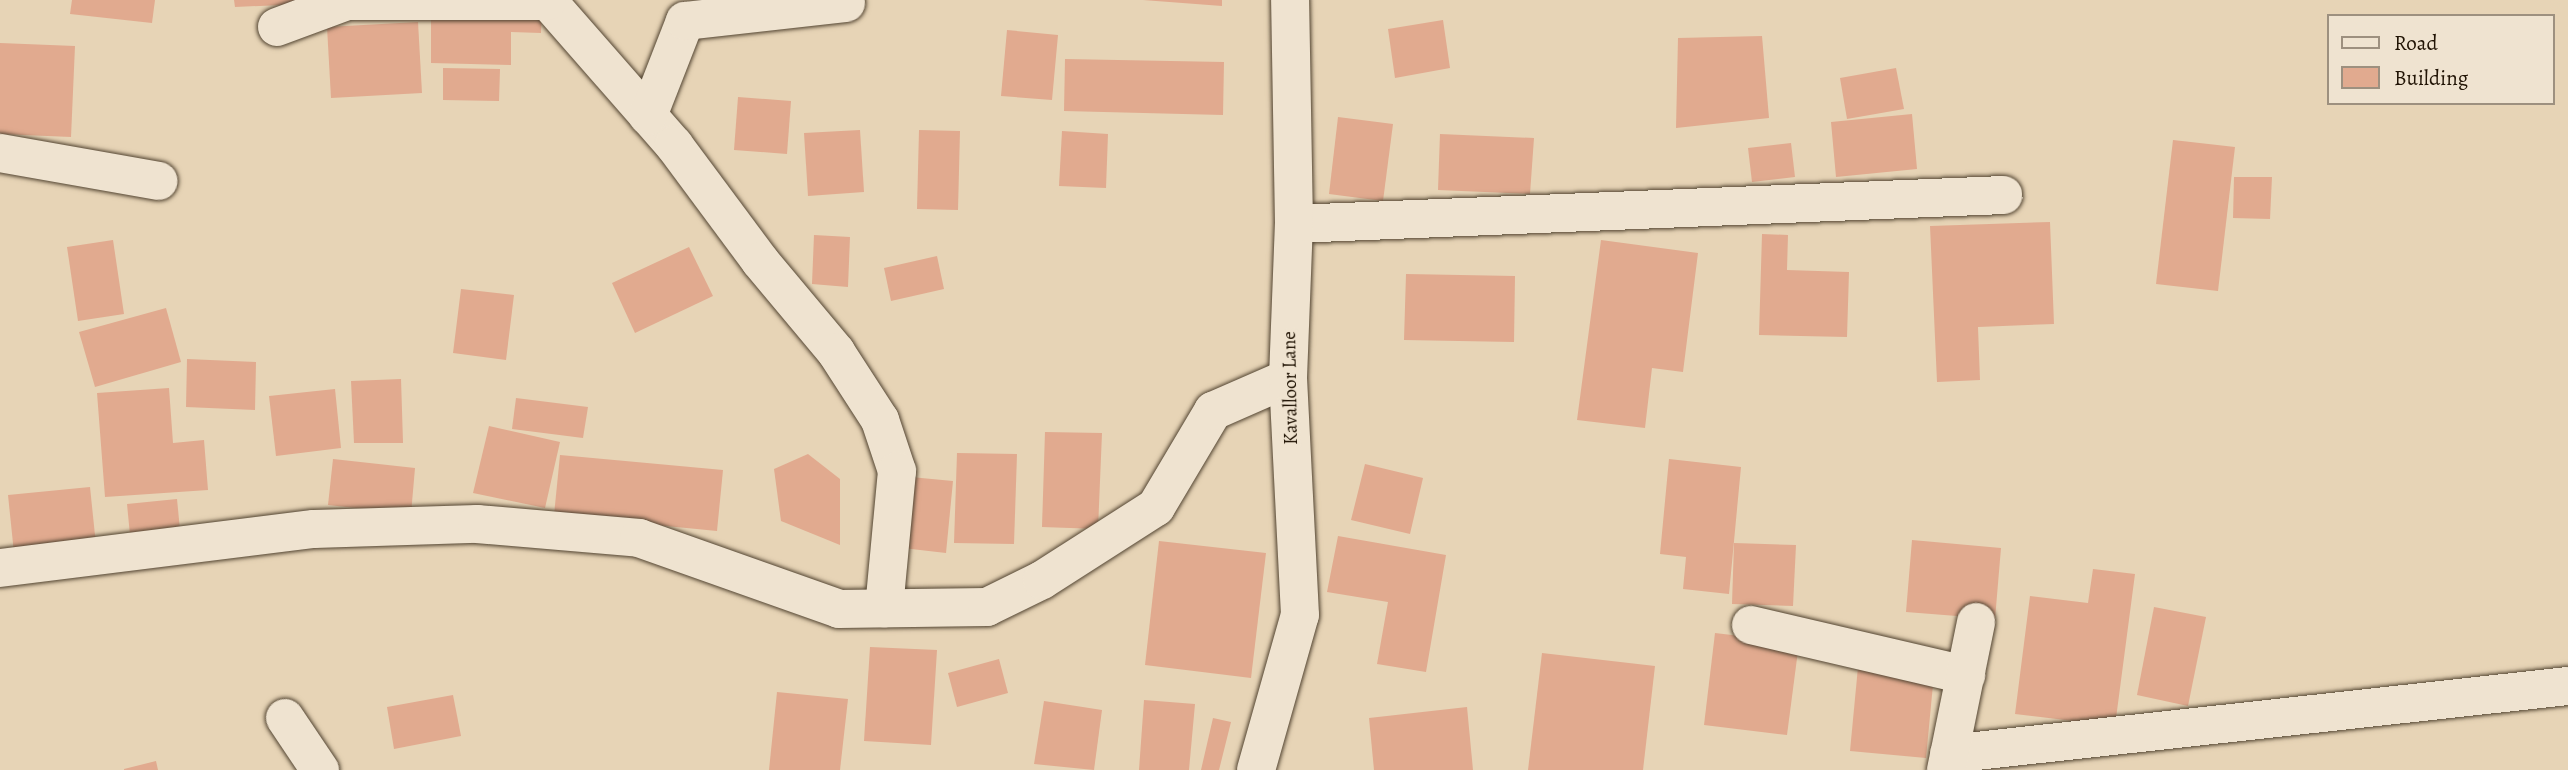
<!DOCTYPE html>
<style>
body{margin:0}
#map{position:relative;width:2568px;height:770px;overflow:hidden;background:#e7d4b6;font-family:Alegreya,serif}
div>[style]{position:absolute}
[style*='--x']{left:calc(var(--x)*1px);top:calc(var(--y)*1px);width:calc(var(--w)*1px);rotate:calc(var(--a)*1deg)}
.building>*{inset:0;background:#e1aa8f}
.roads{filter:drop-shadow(0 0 2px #524431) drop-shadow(0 0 2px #524431)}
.minor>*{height:38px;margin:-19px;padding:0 19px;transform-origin:19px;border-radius:19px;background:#efe3d0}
span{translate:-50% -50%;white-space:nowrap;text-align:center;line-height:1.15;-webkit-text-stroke:7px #efe3d0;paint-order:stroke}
.street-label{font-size:19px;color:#211405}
.legend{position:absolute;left:2327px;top:14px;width:228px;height:91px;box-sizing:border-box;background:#efe3d0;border:2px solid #9d907f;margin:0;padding:9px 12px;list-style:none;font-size:21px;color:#211405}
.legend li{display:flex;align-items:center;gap:14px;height:35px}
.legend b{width:35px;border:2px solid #9d907f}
</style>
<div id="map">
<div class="building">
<div style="clip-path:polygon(72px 0,155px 0,152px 23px,70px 14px)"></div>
<div style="clip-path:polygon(234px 0,303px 0,304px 4px,235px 7px)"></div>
<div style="clip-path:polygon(1143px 0,1222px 0,1222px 6px)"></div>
<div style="clip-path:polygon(431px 7px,542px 9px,541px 33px,511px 32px,511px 65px,431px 63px)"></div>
<div style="clip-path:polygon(1443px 20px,1450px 68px,1395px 78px,1388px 29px)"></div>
<div style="clip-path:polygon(418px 22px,422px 93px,331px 98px,327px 27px)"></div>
<div style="clip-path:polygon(1007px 30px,1058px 35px,1052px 100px,1001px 96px)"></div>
<div style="clip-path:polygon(1762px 36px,1769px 118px,1676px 128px,1678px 38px)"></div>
<div style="clip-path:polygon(0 43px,75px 46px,71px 137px,0 134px)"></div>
<div style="clip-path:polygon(1065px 59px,1224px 62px,1223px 115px,1064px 111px)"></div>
<div style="clip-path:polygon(443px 68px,500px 69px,499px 101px,443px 100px)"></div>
<div style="clip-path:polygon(1896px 68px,1904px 109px,1847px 119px,1840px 78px)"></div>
<div style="clip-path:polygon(738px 97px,791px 101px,787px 154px,734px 150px)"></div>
<div style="clip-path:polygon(1912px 114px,1917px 169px,1836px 177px,1831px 122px)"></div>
<div style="clip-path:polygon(1338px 117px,1393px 124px,1383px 201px,1329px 194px)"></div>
<div style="clip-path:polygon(860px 130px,864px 192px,808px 196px,804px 133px)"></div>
<div style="clip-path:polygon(919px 130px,960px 131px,958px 210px,917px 209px)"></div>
<div style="clip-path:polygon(1062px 131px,1108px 134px,1106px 188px,1059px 186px)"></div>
<div style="clip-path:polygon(1440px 134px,1534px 138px,1530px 194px,1438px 190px)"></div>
<div style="clip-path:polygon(2173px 140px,2235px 147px,2218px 291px,2156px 284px)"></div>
<div style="clip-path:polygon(1791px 143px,1795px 177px,1752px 182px,1748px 148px)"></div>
<div style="clip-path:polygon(2234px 177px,2272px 177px,2270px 219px,2233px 218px)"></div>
<div style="clip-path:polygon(2050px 222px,2054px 324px,1978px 327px,1980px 380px,1937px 382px,1930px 226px)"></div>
<div style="clip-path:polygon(1762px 234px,1788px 235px,1787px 270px,1849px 272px,1847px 337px,1759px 335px)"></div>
<div style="clip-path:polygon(814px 235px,850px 237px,848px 287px,812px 284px)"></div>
<div style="clip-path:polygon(113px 240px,124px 314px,78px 321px,67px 247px)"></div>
<div style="clip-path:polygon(1601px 240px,1698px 253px,1683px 372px,1652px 368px,1645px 428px,1577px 420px)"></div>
<div style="clip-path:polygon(689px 247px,713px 296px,635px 333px,612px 283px)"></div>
<div style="clip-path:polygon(937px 256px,944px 289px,891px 301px,884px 268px)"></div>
<div style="clip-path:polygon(1406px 274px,1515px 276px,1514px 342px,1404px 340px)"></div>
<div style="clip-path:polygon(461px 289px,514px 295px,506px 360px,453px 353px)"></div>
<div style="clip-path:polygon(166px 308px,181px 362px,95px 387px,79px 332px)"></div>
<div style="clip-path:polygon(187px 359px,256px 362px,255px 410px,186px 407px)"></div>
<div style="clip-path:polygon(401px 379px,403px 443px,354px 443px,351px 381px)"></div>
<div style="clip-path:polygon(169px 388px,173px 443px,204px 440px,208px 490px,105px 497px,97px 393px)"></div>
<div style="clip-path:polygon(335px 389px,341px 448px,276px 456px,269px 396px)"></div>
<div style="clip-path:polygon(516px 398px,588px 407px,583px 438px,512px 429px)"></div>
<div style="clip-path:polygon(489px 426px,560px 442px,545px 508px,473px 493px)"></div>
<div style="clip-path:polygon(1045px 432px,1102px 433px,1098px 529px,1042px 527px)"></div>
<div style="clip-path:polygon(957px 453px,1017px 454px,1014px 544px,954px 543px)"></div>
<div style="clip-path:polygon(808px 454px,840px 479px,840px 545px,781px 521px,774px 469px)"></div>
<div style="clip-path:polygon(560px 455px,723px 470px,717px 531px,554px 515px)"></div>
<div style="clip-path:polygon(333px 459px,415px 468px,411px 514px,328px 505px)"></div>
<div style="clip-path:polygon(1669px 459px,1741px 467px,1729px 594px,1683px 589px,1686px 557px,1660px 554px)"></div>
<div style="clip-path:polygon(1365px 464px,1423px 478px,1410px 534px,1351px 520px)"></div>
<div style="clip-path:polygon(900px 476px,953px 481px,946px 553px,894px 547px)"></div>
<div style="clip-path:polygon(90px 487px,96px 545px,14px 553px,8px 495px)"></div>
<div style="clip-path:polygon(177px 499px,180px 530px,130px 535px,127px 504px)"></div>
<div style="clip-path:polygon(1338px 536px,1446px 555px,1426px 672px,1377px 664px,1388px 602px,1327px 592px)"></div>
<div style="clip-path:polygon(1912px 540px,2001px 548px,1995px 619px,1906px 612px)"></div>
<div style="clip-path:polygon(1159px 541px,1266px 553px,1251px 678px,1145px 665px)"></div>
<div style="clip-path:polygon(1734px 543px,1796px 545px,1793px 606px,1732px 604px)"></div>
<div style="clip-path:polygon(2093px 569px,2135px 574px,2115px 726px,2015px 714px,2030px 596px,2088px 603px)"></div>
<div style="clip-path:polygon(2154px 607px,2206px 617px,2188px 706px,2137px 695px)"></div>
<div style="clip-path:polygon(1715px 633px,1799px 643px,1787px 735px,1704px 725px)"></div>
<div style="clip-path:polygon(870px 647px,937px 650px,931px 745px,864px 741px)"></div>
<div style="clip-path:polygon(1542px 653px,1655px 666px,1643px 770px,1528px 770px)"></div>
<div style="clip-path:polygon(999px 659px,1008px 693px,957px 707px,948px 673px)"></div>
<div style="clip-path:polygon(1858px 667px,1934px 674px,1926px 758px,1850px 751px)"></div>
<div style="clip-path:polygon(777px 692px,848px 699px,840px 770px,769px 770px)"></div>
<div style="clip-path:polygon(453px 695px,461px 736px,394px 749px,387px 707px)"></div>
<div style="clip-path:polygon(1144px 700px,1195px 704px,1189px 770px,1139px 770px)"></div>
<div style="clip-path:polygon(1044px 701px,1102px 710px,1094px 770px,1034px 764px)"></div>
<div style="clip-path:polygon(1467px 707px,1473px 770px,1374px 770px,1369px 718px)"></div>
<div style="clip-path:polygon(1213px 718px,1231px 722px,1219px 770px,1201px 770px)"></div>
<div style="clip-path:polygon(156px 761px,158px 770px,124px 770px,124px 769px)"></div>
</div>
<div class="roads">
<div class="minor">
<div style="--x:547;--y:0;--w:193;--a:48.8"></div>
<div style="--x:674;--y:145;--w:144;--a:53.4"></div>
<div style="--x:760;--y:261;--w:119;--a:50.1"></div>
<div style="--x:836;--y:352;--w:81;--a:57.1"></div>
<div style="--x:880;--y:420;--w:54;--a:71.6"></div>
<div style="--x:897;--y:471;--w:138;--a:95.4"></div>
<div style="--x:277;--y:27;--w:75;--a:-20.4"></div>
<div style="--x:347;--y:1;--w:200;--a:0"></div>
<div style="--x:648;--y:116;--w:102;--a:-68.7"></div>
<div style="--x:685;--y:21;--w:162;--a:-6.4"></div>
<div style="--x:0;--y:153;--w:161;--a:10"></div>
<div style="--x:1294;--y:224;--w:710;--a:-2.34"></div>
<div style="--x:0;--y:568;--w:316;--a:-7.1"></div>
<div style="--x:314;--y:529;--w:163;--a:-1.8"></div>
<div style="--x:477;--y:524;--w:163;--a:4.9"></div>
<div style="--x:639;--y:538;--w:212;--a:19.5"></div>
<div style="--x:839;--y:609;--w:148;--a:-0.8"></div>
<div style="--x:987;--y:607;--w:61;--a:-26.1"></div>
<div style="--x:1042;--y:580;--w:135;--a:-32.6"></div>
<div style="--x:1156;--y:507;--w:112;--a:-59.3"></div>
<div style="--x:1213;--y:411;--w:82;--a:-23.7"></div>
<div style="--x:1751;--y:625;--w:221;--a:13.1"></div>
<div style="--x:285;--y:718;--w:63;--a:56.1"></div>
<div style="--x:1949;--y:754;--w:623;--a:-6.27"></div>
<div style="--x:1256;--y:770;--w:161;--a:-74.2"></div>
<div style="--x:1300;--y:615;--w:237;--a:-92.9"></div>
<div style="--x:1288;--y:378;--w:154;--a:-87.8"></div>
<div style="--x:1294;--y:224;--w:224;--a:-91"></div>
<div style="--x:1946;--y:770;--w:151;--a:-78.5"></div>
</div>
</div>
<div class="street-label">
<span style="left:1291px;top:388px;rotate:-91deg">Kavalloor Lane</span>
</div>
<ul class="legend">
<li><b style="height:9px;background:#efe3d0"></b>Road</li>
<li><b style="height:19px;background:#e1aa8f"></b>Building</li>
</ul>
</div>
